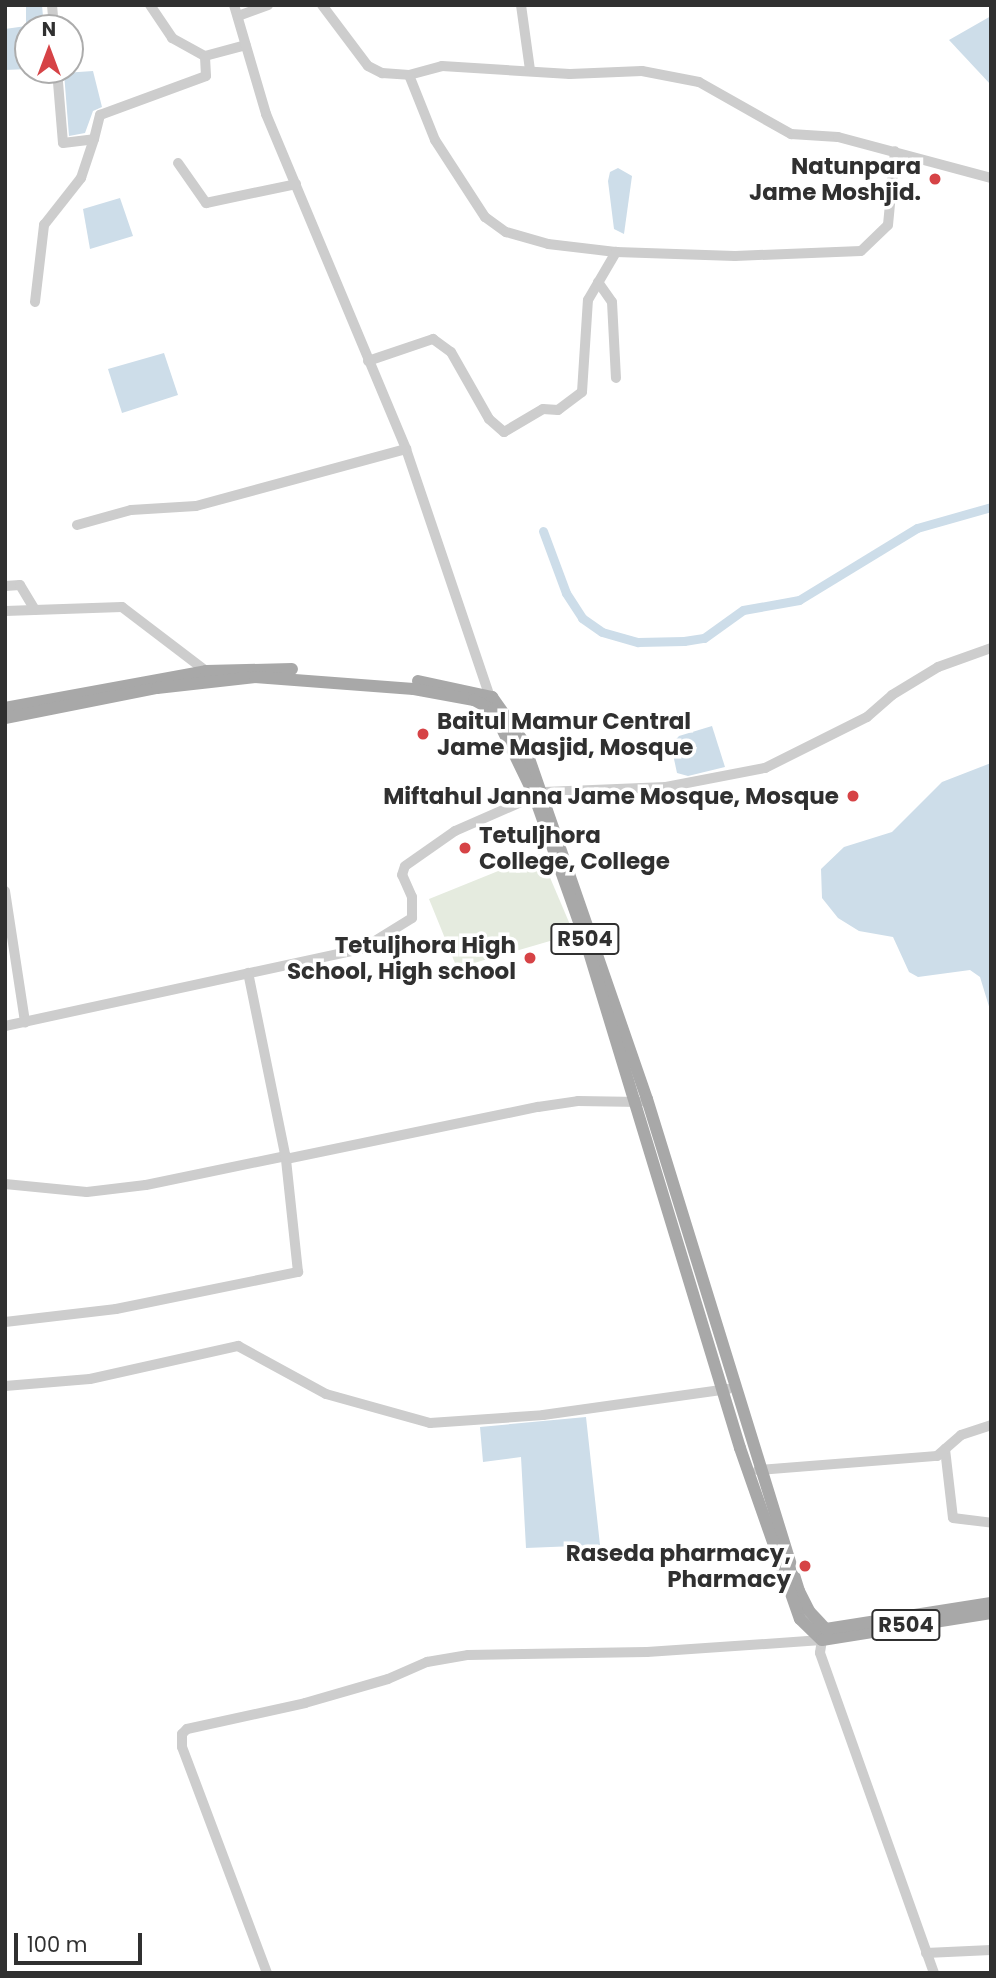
<!DOCTYPE html>
<style>
body{margin:0}
#map{position:relative;width:996px;height:1978px;overflow:hidden;background:#fff;font-family:Poppins,sans-serif}
div>[style]{position:absolute}
[style*='--x']{left:calc(var(--x)*1px);top:calc(var(--y)*1px);width:calc(var(--w)*1px);rotate:calc(var(--a)*1deg)}
.green>*{inset:0;background:#e5ebdf}
.water>*{inset:0;background:#cddde9}
.canal>*{height:9px;margin:-4.5px;padding:0 4.5px;transform-origin:4.5px;border-radius:4.5px;background:#cddde9}
.minor>*{height:10px;margin:-5px;padding:0 5px;transform-origin:5px;border-radius:5px;background:#cdcdcd}
.major>*{height:12px;margin:-6px;padding:0 6px;transform-origin:6px;border-radius:6px;background:#a8a8a8}
.dots>*{width:19px;height:19px;translate:-50% -50%;box-sizing:border-box;border:4px solid #fff;border-radius:50%}
span{translate:-50% -50%;white-space:nowrap;text-align:center;line-height:1.15;-webkit-text-stroke:7px #fff;paint-order:stroke}
.shield-label span{padding:2px 5px;background:#fff;border:2px solid;border-radius:5px;-webkit-text-stroke-width:0}
.shield-label{font-size:21px;color:#303030;font-weight:700}
.poi-label{font-size:23px;color:#303030;font-weight:700}
.right{translate:-100% -50%;text-align:right}
.left{translate:0 -50%;text-align:left}
.frame{position:absolute;inset:0;border:7px solid #303030;pointer-events:none}
.north{position:absolute;left:14px;top:14px;width:70px;height:70px;box-sizing:border-box;background:#fff;border:2px solid #acacac;border-radius:50%;rotate:0deg;font-size:19px;font-weight:700;line-height:28px;text-align:center;color:#303030}
.north::after{content:'';display:block;margin:auto;width:24px;height:32px;background:#d64346;clip-path:polygon(50% 0,100% 100%,50% 72%,0 100%)}
.scale{position:absolute;left:14px;top:1933px;width:128px;height:32px;box-sizing:border-box;border:4px solid #303030;border-top:0;padding-left:9px;font-size:21px;line-height:24px;white-space:nowrap;color:#303030;-webkit-text-stroke:5px #fff;paint-order:stroke}
</style>
<div id="map">
<div class="green">
<div style="clip-path:polygon(540px 854px,574px 934px,457px 968px,429px 899px)"></div>
</div>
<div class="water">
<div style="clip-path:polygon(26px 5px,42px 5px,44px 28px,28px 28px,28px 69px,5px 70px,5px 29px,26px 26px)"></div>
<div style="clip-path:polygon(991px 16px,991px 85px,949px 40px)"></div>
<div style="clip-path:polygon(93px 71px,102px 107px,93px 111px,85px 133px,69px 136px,64px 73px)"></div>
<div style="clip-path:polygon(618px 168px,632px 176px,624px 234px,614px 229px,608px 181px,610px 172px)"></div>
<div style="clip-path:polygon(120px 198px,133px 236px,90px 249px,83px 209px)"></div>
<div style="clip-path:polygon(164px 353px,178px 395px,122px 413px,108px 369px)"></div>
<div style="clip-path:polygon(712px 726px,725px 767px,688px 776px,677px 773px,671px 745px,679px 736px)"></div>
<div style="clip-path:polygon(991px 763px,991px 1013px,980px 977px,970px 970px,918px 977px,909px 972px,893px 937px,859px 931px,838px 918px,822px 898px,821px 869px,844px 847px,892px 832px,942px 782px)"></div>
<div style="clip-path:polygon(586px 1417px,600px 1545px,526px 1548px,521px 1457px,483px 1462px,480px 1427px)"></div>
</div>
<div class="canal">
<div style="--x:543;--y:531;--w:66;--a:69.6"></div>
<div style="--x:566;--y:593;--w:30;--a:57"></div>
<div style="--x:582;--y:618;--w:24;--a:35"></div>
<div style="--x:602;--y:632;--w:37;--a:16"></div>
<div style="--x:638;--y:642;--w:46;--a:-1.2"></div>
<div style="--x:684;--y:641;--w:20;--a:-9"></div>
<div style="--x:704;--y:638;--w:48;--a:-35.7"></div>
<div style="--x:743;--y:610;--w:57;--a:-10.1"></div>
<div style="--x:799;--y:600;--w:138;--a:-31.4"></div>
<div style="--x:917;--y:528;--w:77;--a:-15.8"></div>
</div>
<div class="minor">
<div style="--x:52;--y:5;--w:23;--a:85"></div>
<div style="--x:150;--y:5;--w:40;--a:56"></div>
<div style="--x:172;--y:38;--w:38;--a:29"></div>
<div style="--x:205;--y:56;--w:42;--a:-15"></div>
<div style="--x:234;--y:5;--w:114;--a:73.6"></div>
<div style="--x:266;--y:114;--w:363;--a:67.3"></div>
<div style="--x:406;--y:449;--w:268;--a:71.3"></div>
<div style="--x:322;--y:5;--w:76;--a:53"></div>
<div style="--x:368;--y:66;--w:16;--a:27"></div>
<div style="--x:382;--y:73;--w:27;--a:4"></div>
<div style="--x:409;--y:75;--w:34;--a:-15"></div>
<div style="--x:442;--y:66;--w:128;--a:3.6"></div>
<div style="--x:570;--y:74;--w:72;--a:-2.4"></div>
<div style="--x:642;--y:71;--w:58;--a:10.9"></div>
<div style="--x:699;--y:82;--w:106;--a:29.5"></div>
<div style="--x:791;--y:134;--w:47;--a:3.7"></div>
<div style="--x:838;--y:137;--w:158;--a:15"></div>
<div style="--x:521;--y:5;--w:66;--a:82.1"></div>
<div style="--x:238;--y:16;--w:32;--a:-20"></div>
<div style="--x:57;--y:70;--w:73;--a:85.3"></div>
<div style="--x:63;--y:143;--w:31;--a:-7"></div>
<div style="--x:94;--y:139;--w:25;--a:-76"></div>
<div style="--x:100;--y:115;--w:113;--a:-20.2"></div>
<div style="--x:206;--y:76;--w:20;--a:-93"></div>
<div style="--x:409;--y:75;--w:70;--a:68.2"></div>
<div style="--x:435;--y:140;--w:92;--a:57"></div>
<div style="--x:485;--y:217;--w:26;--a:36"></div>
<div style="--x:506;--y:232;--w:44;--a:15.9"></div>
<div style="--x:548;--y:244;--w:68;--a:6.7"></div>
<div style="--x:616;--y:252;--w:119;--a:1.9"></div>
<div style="--x:735;--y:256;--w:126;--a:-2.3"></div>
<div style="--x:861;--y:251;--w:37;--a:-44"></div>
<div style="--x:888;--y:225;--w:74;--a:-84.6"></div>
<div style="--x:178;--y:163;--w:49;--a:55"></div>
<div style="--x:206;--y:203;--w:92;--a:-11.9"></div>
<div style="--x:598;--y:282;--w:24;--a:55"></div>
<div style="--x:612;--y:302;--w:76;--a:87"></div>
<div style="--x:35;--y:302;--w:78;--a:-83.3"></div>
<div style="--x:44;--y:225;--w:60;--a:-51.8"></div>
<div style="--x:81;--y:178;--w:41;--a:-71.6"></div>
<div style="--x:368;--y:361;--w:69;--a:-18.7"></div>
<div style="--x:433;--y:339;--w:22;--a:36"></div>
<div style="--x:451;--y:352;--w:77;--a:60.4"></div>
<div style="--x:489;--y:419;--w:20;--a:41"></div>
<div style="--x:504;--y:432;--w:45;--a:-30.5"></div>
<div style="--x:543;--y:409;--w:15;--a:4"></div>
<div style="--x:558;--y:410;--w:30;--a:-37"></div>
<div style="--x:582;--y:392;--w:92;--a:-86.3"></div>
<div style="--x:588;--y:300;--w:56;--a:-59.7"></div>
<div style="--x:77;--y:525;--w:56;--a:-15.5"></div>
<div style="--x:131;--y:510;--w:65;--a:-3.5"></div>
<div style="--x:196;--y:506;--w:218;--a:-15.2"></div>
<div style="--x:5;--y:586;--w:15;--a:-4"></div>
<div style="--x:20;--y:585;--w:29;--a:59"></div>
<div style="--x:5;--y:611;--w:117;--a:-2"></div>
<div style="--x:122;--y:607;--w:106;--a:37.3"></div>
<div style="--x:5;--y:891;--w:133;--a:81.3"></div>
<div style="--x:5;--y:1026;--w:365;--a:-12.2"></div>
<div style="--x:362;--y:949;--w:59;--a:-31.8"></div>
<div style="--x:412;--y:918;--w:21;--a:-90"></div>
<div style="--x:412;--y:897;--w:24;--a:-114"></div>
<div style="--x:402;--y:875;--w:9;--a:-72"></div>
<div style="--x:405;--y:866;--w:61;--a:-35"></div>
<div style="--x:455;--y:831;--w:97;--a:-23.7"></div>
<div style="--x:544;--y:792;--w:122;--a:-2.3"></div>
<div style="--x:666;--y:787;--w:101;--a:-10.9"></div>
<div style="--x:765;--y:768;--w:114;--a:-26.6"></div>
<div style="--x:867;--y:717;--w:33;--a:-41"></div>
<div style="--x:892;--y:695;--w:54;--a:-31.3"></div>
<div style="--x:938;--y:667;--w:56;--a:-19.7"></div>
<div style="--x:286;--y:1159;--w:257;--a:-11.7"></div>
<div style="--x:538;--y:1107;--w:40;--a:-8.5"></div>
<div style="--x:578;--y:1101;--w:62;--a:0.9"></div>
<div style="--x:5;--y:1184;--w:82;--a:5.6"></div>
<div style="--x:87;--y:1192;--w:59;--a:-6.8"></div>
<div style="--x:146;--y:1185;--w:143;--a:-11.7"></div>
<div style="--x:5;--y:1322;--w:112;--a:-6.7"></div>
<div style="--x:116;--y:1309;--w:186;--a:-11.5"></div>
<div style="--x:298;--y:1272;--w:114;--a:-96.1"></div>
<div style="--x:286;--y:1159;--w:190;--a:-101.5"></div>
<div style="--x:5;--y:1386;--w:85;--a:-4.7"></div>
<div style="--x:90;--y:1379;--w:152;--a:-12.6"></div>
<div style="--x:238;--y:1346;--w:100;--a:28.6"></div>
<div style="--x:326;--y:1394;--w:108;--a:15.6"></div>
<div style="--x:430;--y:1423;--w:113;--a:-4"></div>
<div style="--x:543;--y:1415;--w:187;--a:-8"></div>
<div style="--x:945;--y:1449;--w:69;--a:83.4"></div>
<div style="--x:953;--y:1518;--w:38;--a:7"></div>
<div style="--x:758;--y:1470;--w:180;--a:-4.5"></div>
<div style="--x:937;--y:1456;--w:32;--a:-41"></div>
<div style="--x:961;--y:1435;--w:32;--a:-18"></div>
<div style="--x:926;--y:1953;--w:65;--a:-2.6"></div>
<div style="--x:267;--y:1973;--w:241;--a:-110.6"></div>
<div style="--x:182;--y:1747;--w:13;--a:-90"></div>
<div style="--x:182;--y:1734;--w:7;--a:-45"></div>
<div style="--x:187;--y:1729;--w:121;--a:-12.4"></div>
<div style="--x:305;--y:1703;--w:86;--a:-16.1"></div>
<div style="--x:388;--y:1679;--w:43;--a:-23.6"></div>
<div style="--x:427;--y:1662;--w:42;--a:-9.7"></div>
<div style="--x:468;--y:1655;--w:179;--a:-1"></div>
<div style="--x:647;--y:1652;--w:175;--a:-3.9"></div>
<div style="--x:822;--y:1640;--w:13;--a:99"></div>
<div style="--x:820;--y:1653;--w:340;--a:70.4"></div>
</div>
<div class="major">
<div style="--x:418;--y:681;--w:76;--a:12.2"></div>
<div style="--x:492;--y:697;--w:54;--a:54.8"></div>
<div style="--x:523;--y:741;--w:379;--a:70.9"></div>
<div style="--x:647;--y:1099;--w:515;--a:72.83"></div>
<div style="--x:799;--y:1591;--w:22;--a:63"></div>
<div style="--x:809;--y:1611;--w:25;--a:47"></div>
<div style="--x:5;--y:708;--w:204;--a:-10.4"></div>
<div style="--x:206;--y:671;--w:86;--a:-1.3"></div>
<div style="--x:5;--y:718;--w:155;--a:-11.2"></div>
<div style="--x:157;--y:688;--w:99;--a:-6.4"></div>
<div style="--x:255;--y:677;--w:159;--a:4.3"></div>
<div style="--x:414;--y:689;--w:61;--a:10.4"></div>
<div style="--x:474;--y:700;--w:21;--a:28"></div>
<div style="--x:493;--y:710;--w:94;--a:64.2"></div>
<div style="--x:534;--y:795;--w:153;--a:70.5"></div>
<div style="--x:585;--y:939;--w:532;--a:73.06"></div>
<div style="--x:740;--y:1448;--w:181;--a:70.7"></div>
<div style="--x:800;--y:1619;--w:30;--a:44"></div>
<div style="--x:822;--y:1640;--w:171;--a:-9.1"></div>
<div style="--x:826;--y:1629;--w:167;--a:-9"></div>
</div>
<div class="dots">
<div style="left:935px;top:179px;background:#d64346"></div>
<div style="left:423px;top:734px;background:#d64346"></div>
<div style="left:853px;top:796px;background:#d64346"></div>
<div style="left:465px;top:848px;background:#d64346"></div>
<div style="left:530px;top:958px;background:#d64346"></div>
<div style="left:805px;top:1566px;background:#d64346"></div>
</div>
<div class="shield-label">
<span style="left:585px;top:939px">R504</span>
<span style="left:906px;top:1625px">R504</span>
</div>
<div class="poi-label">
<span class="right" style="left:921px;top:179px">Natunpara<br>Jame Moshjid.</span>
<span class="left" style="left:437px;top:734px">Baitul Mamur Central<br>Jame Masjid, Mosque</span>
<span class="right" style="left:839px;top:796px">Miftahul Janna Jame Mosque, Mosque</span>
<span class="left" style="left:479px;top:848px">Tetuljhora<br>College, College</span>
<span class="right" style="left:516px;top:958px">Tetuljhora High<br>School, High school</span>
<span class="right" style="left:791px;top:1566px">Raseda pharmacy,<br>Pharmacy</span>
</div>
<div class="frame"></div>
<div class="north">N</div>
<div class="scale">100 m</div>
</div>
